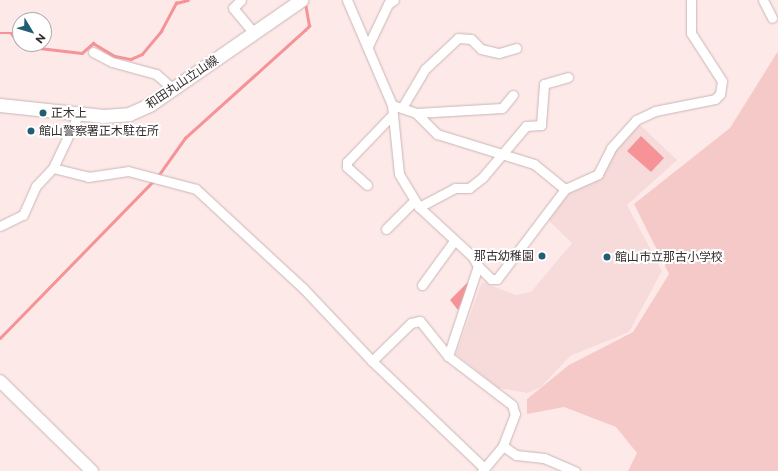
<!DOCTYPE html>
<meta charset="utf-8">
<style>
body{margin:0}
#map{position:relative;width:778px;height:471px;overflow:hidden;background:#fee9e9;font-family:Montserrat,"Noto Sans JP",sans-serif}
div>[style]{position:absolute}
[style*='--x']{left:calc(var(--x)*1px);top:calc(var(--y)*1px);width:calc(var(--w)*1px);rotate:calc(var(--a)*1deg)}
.built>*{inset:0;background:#f7dada}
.green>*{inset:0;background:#f6c9c9}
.water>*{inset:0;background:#f59396}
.stream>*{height:2.5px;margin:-1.25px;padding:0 1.25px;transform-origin:1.25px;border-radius:1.25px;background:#f59396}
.roads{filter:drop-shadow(0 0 1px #cab6b6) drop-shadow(0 0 1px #cab6b6)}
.minor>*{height:9px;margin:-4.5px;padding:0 4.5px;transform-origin:4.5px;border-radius:4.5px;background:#fff}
.tertiary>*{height:12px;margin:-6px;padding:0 6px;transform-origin:6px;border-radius:6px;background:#fff}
.secondary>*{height:13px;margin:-6.5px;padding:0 6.5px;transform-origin:6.5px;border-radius:6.5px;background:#fff}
.dots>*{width:11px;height:11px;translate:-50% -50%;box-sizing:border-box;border:2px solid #fff;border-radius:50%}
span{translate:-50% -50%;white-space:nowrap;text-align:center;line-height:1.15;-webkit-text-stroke:4px #fff;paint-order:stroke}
.street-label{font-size:12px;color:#362e2e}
.poi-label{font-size:12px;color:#362e2e}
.left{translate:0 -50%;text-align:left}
.right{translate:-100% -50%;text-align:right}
.north{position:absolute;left:12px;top:12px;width:40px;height:40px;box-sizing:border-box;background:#fff;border:1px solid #afabab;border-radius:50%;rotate:128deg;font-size:11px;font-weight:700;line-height:16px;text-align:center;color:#362e2e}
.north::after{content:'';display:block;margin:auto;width:14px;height:18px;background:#215d75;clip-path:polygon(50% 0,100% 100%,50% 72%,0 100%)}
</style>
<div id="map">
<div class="built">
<div style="clip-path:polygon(639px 124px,677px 160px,627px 205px,662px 271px,629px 332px,570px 356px,541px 387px,527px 393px,499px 388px,456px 354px,482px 282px,516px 295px,531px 292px,572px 243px,546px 218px,570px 193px,606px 172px,615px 148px)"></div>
</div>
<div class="green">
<div style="clip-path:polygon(778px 51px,778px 471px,628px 471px,637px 453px,616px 427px,564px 407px,527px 414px,527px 399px,569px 365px,633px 332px,669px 274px,634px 204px,730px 128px)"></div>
</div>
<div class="water">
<div style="clip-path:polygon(641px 136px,664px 158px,651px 172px,627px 151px)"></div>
<div style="clip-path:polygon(469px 281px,462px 300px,458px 310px,450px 300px)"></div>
</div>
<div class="stream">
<div style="--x:0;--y:33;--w:11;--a:0"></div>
<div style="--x:11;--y:33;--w:17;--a:50"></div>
<div style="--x:22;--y:46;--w:60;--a:6.7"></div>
<div style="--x:82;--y:53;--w:15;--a:-42"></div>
<div style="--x:93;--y:43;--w:26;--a:31"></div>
<div style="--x:115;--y:56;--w:16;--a:11"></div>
<div style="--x:131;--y:59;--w:12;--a:-24"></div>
<div style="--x:142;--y:54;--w:30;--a:-50"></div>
<div style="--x:161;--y:31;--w:32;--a:-62"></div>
<div style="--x:176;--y:3;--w:12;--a:-14"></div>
<div style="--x:158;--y:176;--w:47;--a:-54.6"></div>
<div style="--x:185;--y:138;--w:161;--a:-42"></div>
<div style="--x:305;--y:30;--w:6;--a:-45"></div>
<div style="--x:309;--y:26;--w:22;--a:-100"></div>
<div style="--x:0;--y:338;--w:221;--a:-45.7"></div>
</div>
<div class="roads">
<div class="minor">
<div style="--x:241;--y:0;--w:11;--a:135"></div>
<div style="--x:233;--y:8;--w:31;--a:50"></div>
<div style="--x:347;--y:0;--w:114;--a:66.8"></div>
<div style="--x:392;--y:105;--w:69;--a:84.2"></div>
<div style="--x:399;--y:174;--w:39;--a:59"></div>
<div style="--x:419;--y:207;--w:72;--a:42.8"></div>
<div style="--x:472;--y:256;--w:12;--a:59"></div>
<div style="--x:478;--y:266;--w:95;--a:108.4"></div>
<div style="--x:448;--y:356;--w:81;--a:37.4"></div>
<div style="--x:512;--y:405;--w:9;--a:72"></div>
<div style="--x:515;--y:414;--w:34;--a:111"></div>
<div style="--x:503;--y:446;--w:33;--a:130"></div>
<div style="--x:763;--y:0;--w:20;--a:63"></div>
<div style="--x:368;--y:46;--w:47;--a:-64.5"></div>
<div style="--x:388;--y:4;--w:7;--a:-34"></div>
<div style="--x:93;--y:52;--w:21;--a:28"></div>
<div style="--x:112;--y:62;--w:46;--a:15.3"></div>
<div style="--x:156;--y:74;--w:23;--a:41"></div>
<div style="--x:392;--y:105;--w:25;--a:18"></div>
<div style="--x:416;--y:113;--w:30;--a:45"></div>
<div style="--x:437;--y:134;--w:102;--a:17.2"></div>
<div style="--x:534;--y:164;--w:40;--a:39"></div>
<div style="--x:403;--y:106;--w:43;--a:-59.3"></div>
<div style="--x:425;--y:69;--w:45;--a:-43.2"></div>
<div style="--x:458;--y:38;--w:13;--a:4"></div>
<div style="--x:471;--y:39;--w:14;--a:45"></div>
<div style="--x:481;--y:49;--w:18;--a:13"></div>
<div style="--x:499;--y:53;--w:18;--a:-16"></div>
<div style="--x:416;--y:113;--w:86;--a:-3.3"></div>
<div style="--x:502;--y:108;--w:17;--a:-50"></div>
<div style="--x:53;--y:168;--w:36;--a:14"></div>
<div style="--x:88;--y:177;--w:40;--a:-8.5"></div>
<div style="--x:128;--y:171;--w:70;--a:14.8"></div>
<div style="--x:196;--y:189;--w:146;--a:42.8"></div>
<div style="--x:303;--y:288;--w:100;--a:46.6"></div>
<div style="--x:372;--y:361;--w:155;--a:43.7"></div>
<div style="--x:367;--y:185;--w:27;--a:-138"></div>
<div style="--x:347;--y:167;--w:5;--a:-90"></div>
<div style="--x:347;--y:162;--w:65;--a:-46.2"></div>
<div style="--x:419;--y:207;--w:41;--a:-27.8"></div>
<div style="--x:455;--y:188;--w:14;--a:0"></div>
<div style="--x:469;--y:188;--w:16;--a:-38"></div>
<div style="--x:482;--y:178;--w:68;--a:-49.8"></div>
<div style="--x:526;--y:126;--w:15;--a:-4"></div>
<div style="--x:541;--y:125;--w:41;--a:-85.8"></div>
<div style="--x:544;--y:84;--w:25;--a:-16"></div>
<div style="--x:0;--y:226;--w:25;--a:-26"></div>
<div style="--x:23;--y:215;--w:32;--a:-66"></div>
<div style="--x:36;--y:186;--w:25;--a:-47"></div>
<div style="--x:53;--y:168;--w:61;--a:-64.7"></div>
<div style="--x:386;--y:229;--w:40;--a:-45"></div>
<div style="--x:478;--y:266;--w:18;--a:45"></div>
<div style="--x:491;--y:279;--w:6;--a:0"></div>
<div style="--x:497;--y:279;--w:113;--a:-52.9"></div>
<div style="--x:565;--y:189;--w:36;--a:-24"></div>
<div style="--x:598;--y:174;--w:29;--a:-63"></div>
<div style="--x:611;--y:148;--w:38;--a:-48"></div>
<div style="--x:636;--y:120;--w:21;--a:-25"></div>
<div style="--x:655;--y:111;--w:61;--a:-11.3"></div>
<div style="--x:715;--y:99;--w:7;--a:-45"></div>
<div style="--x:720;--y:94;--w:13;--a:-81"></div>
<div style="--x:722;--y:81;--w:57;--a:-122.9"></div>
<div style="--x:691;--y:33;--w:33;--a:-90"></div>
<div style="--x:422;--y:285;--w:54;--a:-54"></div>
<div style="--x:372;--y:361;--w:54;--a:-44.3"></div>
<div style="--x:411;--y:323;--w:9;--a:-13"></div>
<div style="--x:420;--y:321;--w:45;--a:51.3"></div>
<div style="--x:503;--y:446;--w:16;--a:35"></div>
<div style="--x:516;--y:455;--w:28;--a:6"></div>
<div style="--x:544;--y:458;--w:34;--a:23"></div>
</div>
<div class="tertiary">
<div style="--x:0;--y:381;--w:129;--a:44.4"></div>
</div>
<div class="secondary">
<div style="--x:0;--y:105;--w:104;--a:6.1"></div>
<div style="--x:103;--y:116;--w:26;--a:-4"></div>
<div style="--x:129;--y:114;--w:24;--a:-24"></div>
<div style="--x:151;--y:104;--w:183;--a:-34.7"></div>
</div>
</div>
<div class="dots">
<div style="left:43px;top:113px;background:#215d75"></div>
<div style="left:31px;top:131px;background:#215d75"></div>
<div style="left:542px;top:256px;background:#215d75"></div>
<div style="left:607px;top:257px;background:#215d75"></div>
</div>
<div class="street-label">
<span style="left:182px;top:82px;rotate:-34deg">和田丸山立山線</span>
</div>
<div class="poi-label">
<span class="left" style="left:51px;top:113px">正木上</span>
<span class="left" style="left:39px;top:131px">館山警察署正木駐在所</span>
<span class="right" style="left:534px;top:256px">那古幼稚園</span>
<span class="left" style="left:615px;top:257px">館山市立那古小学校</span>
</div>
<div class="north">N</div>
</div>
